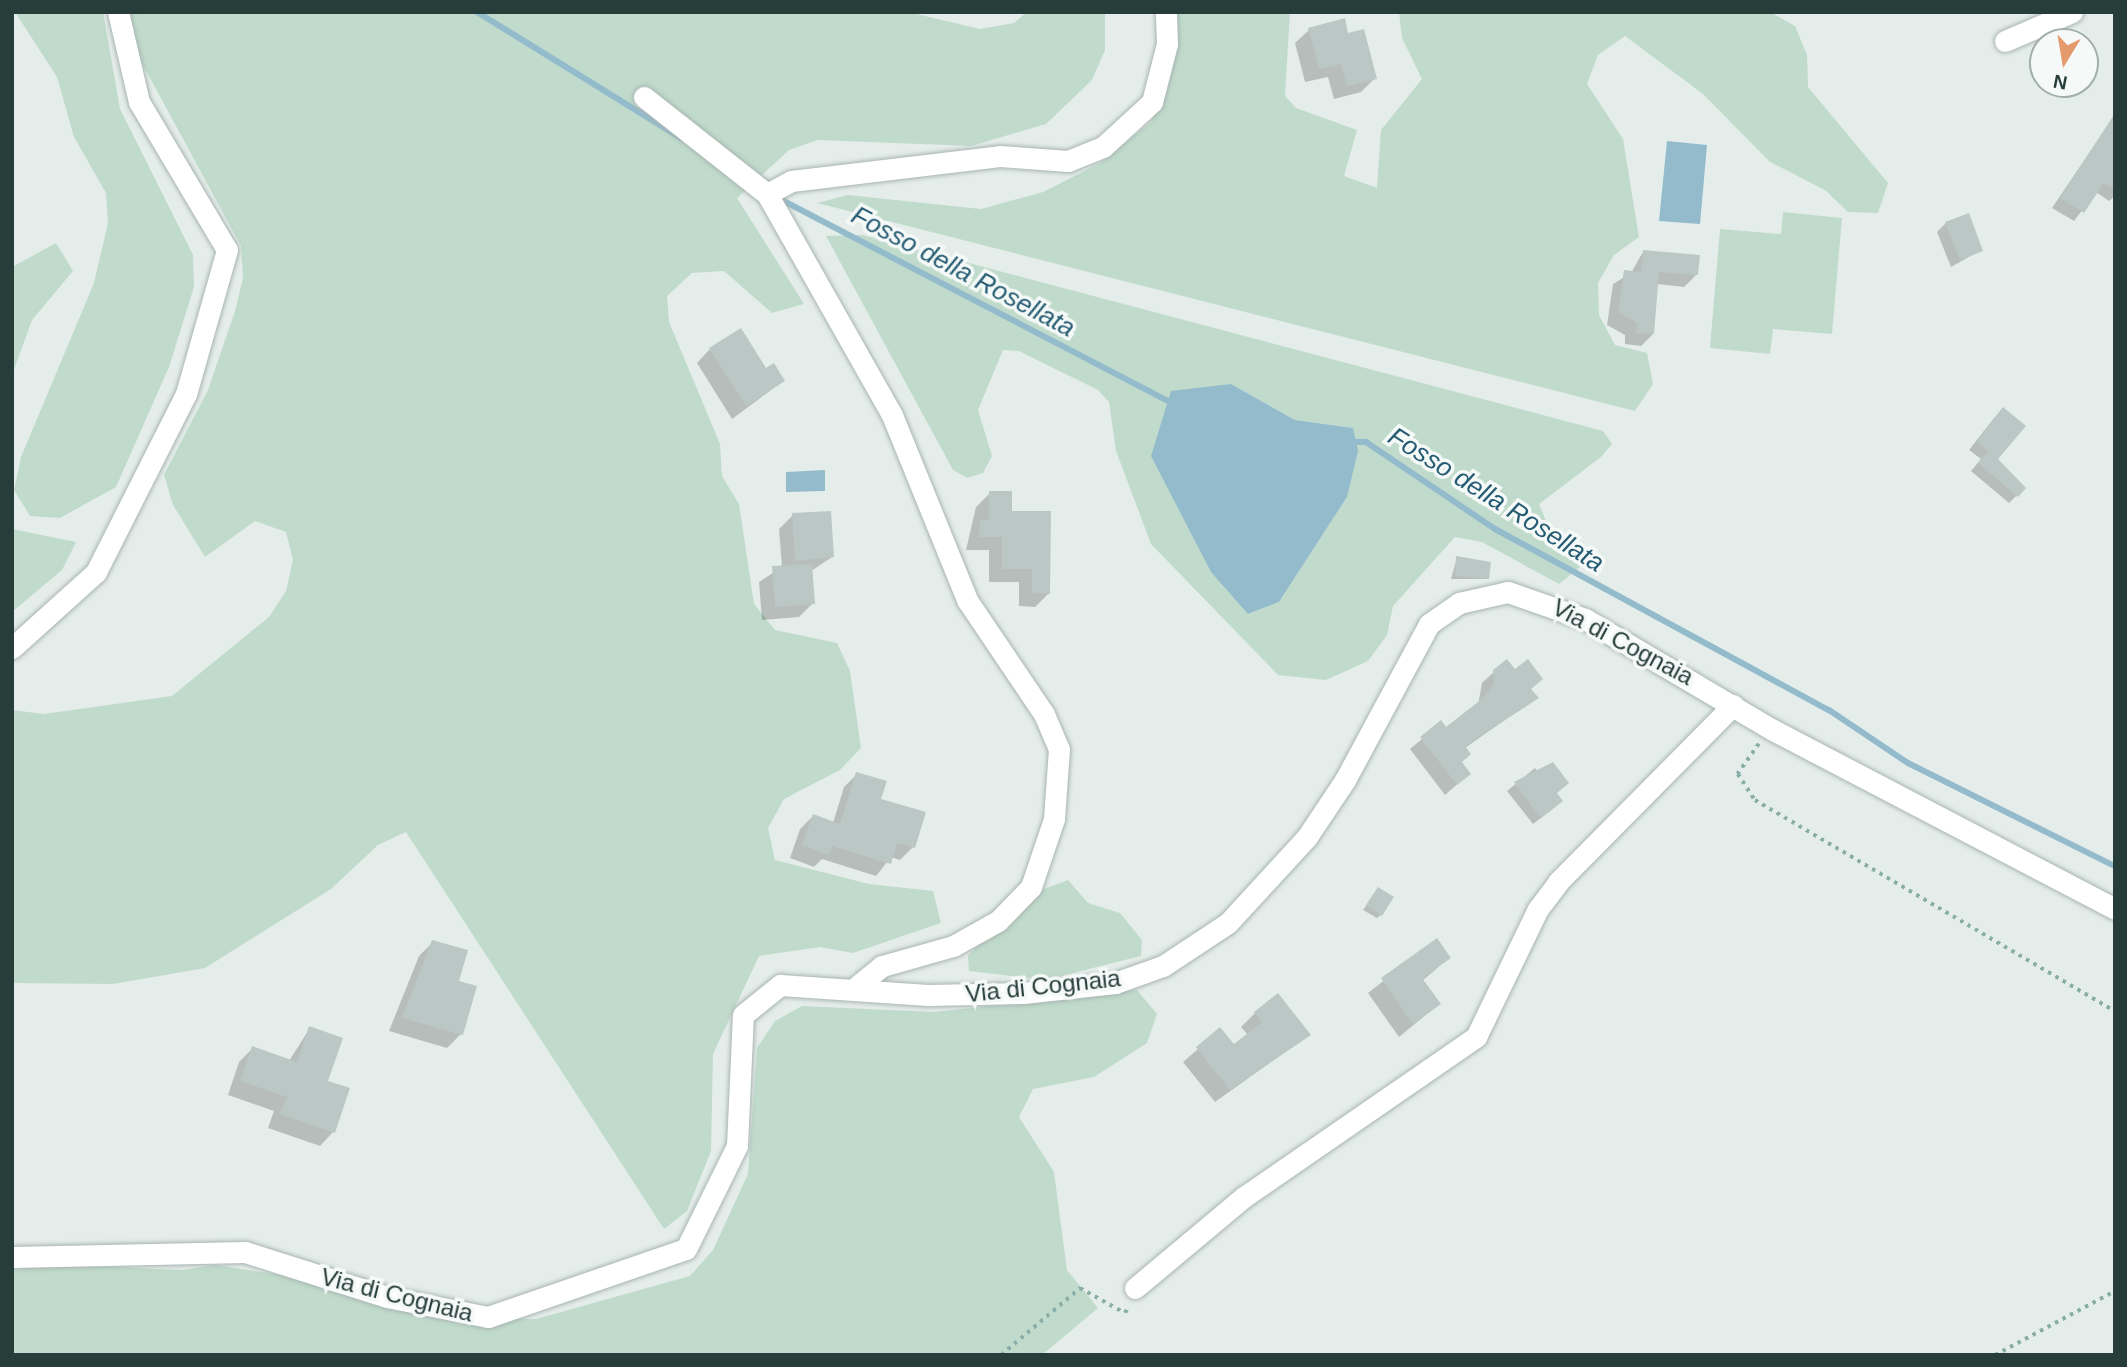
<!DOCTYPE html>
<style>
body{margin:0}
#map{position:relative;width:2127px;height:1367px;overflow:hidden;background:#e5edea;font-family:Arial,sans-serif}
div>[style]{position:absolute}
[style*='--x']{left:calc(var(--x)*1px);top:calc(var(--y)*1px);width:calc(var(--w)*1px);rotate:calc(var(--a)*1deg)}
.green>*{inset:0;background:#c0dbcb}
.water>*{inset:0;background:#93bbcc}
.shadow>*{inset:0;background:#0003}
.stream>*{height:6px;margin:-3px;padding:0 3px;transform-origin:3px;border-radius:3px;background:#93bbcc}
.building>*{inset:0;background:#bbc7c4}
.path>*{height:3.5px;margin-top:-1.75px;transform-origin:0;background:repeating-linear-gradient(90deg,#89ada7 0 3.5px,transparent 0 8.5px)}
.roads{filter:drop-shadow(0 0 2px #a8b5b2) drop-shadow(0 0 2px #a8b5b2)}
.minor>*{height:21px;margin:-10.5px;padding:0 10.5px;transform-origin:10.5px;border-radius:10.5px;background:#fff}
span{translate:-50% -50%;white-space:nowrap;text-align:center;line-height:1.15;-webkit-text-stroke:7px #f5f9f8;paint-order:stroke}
.street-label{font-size:24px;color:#263d3a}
.water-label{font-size:26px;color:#265c73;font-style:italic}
.frame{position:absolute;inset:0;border:14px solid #263d3a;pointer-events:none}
.north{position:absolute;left:2029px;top:28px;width:70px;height:70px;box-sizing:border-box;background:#f5f9f8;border:2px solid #a2aeac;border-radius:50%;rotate:191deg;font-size:19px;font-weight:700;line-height:28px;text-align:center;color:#263d3a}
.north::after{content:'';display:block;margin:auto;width:24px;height:32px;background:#e49a6c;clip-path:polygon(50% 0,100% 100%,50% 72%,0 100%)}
</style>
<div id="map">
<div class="green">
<div style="clip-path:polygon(15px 12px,103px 12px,120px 109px,193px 255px,194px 287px,169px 367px,116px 487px,60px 518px,30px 516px,14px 490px,21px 457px,94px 283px,108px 223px,106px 193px,74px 137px,57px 77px)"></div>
<div style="clip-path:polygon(123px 12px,908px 12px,980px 29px,1014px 23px,1027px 12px,1105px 12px,1105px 50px,1092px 80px,1046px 124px,971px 146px,818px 140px,789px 150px,737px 198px,804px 304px,772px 313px,724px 271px,692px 273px,667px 296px,669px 322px,720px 444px,722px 476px,739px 504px,754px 604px,775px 630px,837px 643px,850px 671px,861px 748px,840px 770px,784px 799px,768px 828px,775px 860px,869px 884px,933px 891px,941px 923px,853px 953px,820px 947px,759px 956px,713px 1054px,711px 1151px,687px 1211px,664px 1229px,406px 832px,378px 845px,331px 889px,205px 968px,113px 984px,12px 983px,12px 710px,44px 714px,172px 696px,269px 617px,286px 591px,293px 560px,286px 532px,255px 521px,205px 557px,173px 505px,164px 475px,208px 390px,235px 311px,243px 278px,241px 246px,138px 56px)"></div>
<div style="clip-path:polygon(1171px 12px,1290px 12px,1285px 96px,1296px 108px,1357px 130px,1344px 176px,1377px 188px,1381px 130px,1422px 79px,1402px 38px,1399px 12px,1770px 12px,1795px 26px,1807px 55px,1808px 87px,1888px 183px,1878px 213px,1848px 212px,1825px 190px,1770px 162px,1703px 94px,1625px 36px,1598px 55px,1587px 84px,1623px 139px,1639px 237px,1614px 255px,1598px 283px,1599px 315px,1615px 345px,1647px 353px,1653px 384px,1635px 411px,817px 203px,848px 195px,981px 209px,1043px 192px,1100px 163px,1150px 123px,1166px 93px)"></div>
<div style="clip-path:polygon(1783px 212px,1842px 218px,1832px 334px,1773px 329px,1770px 354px,1710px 348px,1720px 229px,1781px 234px)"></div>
<div style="clip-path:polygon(evenodd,863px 235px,1603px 431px,1612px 444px,1601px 457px,1539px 504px,1550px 531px,1585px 563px,1559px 584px,1482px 542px,1455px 537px,1393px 606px,1387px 635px,1368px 661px,1326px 680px,1278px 675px,1151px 544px,1116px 451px,1109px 402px,1098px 390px,1019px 351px,1003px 350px,978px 410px,992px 456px,983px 473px,967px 478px,953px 470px,826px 236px,863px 235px,1231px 384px,1295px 420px,1353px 428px,1347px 497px,1279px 602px,1249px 614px,1231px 384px)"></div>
<div style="clip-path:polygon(56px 243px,73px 271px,32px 320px,12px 375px,12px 267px)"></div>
<div style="clip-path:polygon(12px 529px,76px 542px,62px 570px,12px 612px)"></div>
<div style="clip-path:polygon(1068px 880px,1088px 903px,1120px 913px,1142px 940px,1141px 956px,1045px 980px,969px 971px,968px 956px,979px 944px,1039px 891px)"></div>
<div style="clip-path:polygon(1137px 990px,1157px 1014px,1147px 1043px,1094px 1077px,1033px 1089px,1019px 1117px,1054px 1172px,1067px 1270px,1098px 1308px,1042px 1355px,12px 1355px,12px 1271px,41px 1264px,182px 1270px,215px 1265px,312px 1280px,473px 1318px,536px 1319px,690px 1276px,713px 1250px,748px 1174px,757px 1048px,775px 1021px,802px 1006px,934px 1012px)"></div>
</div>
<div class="water">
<div style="clip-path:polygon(1667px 141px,1707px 145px,1700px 224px,1659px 221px)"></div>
<div style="clip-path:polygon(1231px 384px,1295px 420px,1353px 428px,1358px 451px,1347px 497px,1279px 602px,1248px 614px,1211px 572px,1151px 456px,1171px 391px)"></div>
<div style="clip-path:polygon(825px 470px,825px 491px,786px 492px,786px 472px)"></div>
</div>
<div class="shadow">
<div style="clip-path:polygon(1309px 30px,1347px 35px,1375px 78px,1361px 92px,1334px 99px,1328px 77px,1305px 82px,1295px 43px)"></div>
<div style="clip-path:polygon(2104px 131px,2115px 138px,2115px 196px,2109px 201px,2096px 192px,2074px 221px,2052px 208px)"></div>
<div style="clip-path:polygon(1946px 223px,1981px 250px,1951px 267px,1937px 232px)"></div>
<div style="clip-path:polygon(1643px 252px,1696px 275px,1684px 287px,1657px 284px,1653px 334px,1641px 346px,1625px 344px,1625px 335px,1607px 325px,1613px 284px,1631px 273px)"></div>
<div style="clip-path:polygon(710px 349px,783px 381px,732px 419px,697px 363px)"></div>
<div style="clip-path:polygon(1995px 417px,2024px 426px,1997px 460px,2024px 488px,2009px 503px,1971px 471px,1981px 459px,1969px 450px)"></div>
<div style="clip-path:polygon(990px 493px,1011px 512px,1049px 593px,1035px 607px,1019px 606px,1019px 582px,989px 582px,989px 550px,966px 550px,976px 507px)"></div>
<div style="clip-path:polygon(793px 515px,832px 557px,811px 571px,813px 603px,799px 617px,762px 620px,759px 582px,782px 567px,779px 529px)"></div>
<div style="clip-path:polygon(1457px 558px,1488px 579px,1451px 579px)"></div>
<div style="clip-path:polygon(1514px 671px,1541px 679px,1530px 690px,1536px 698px,1465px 748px,1461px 763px,1469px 774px,1445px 795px,1410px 749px,1441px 723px,1446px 729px,1478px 705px,1482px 683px,1494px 672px)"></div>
<div style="clip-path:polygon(1535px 768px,1555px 794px,1553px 809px,1533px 824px,1507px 791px)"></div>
<div style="clip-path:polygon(857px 774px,913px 847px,900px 860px,891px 857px,876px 876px,822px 859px,814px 867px,790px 858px,800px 829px,813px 816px,833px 823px,844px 787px)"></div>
<div style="clip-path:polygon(1378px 889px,1381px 915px,1377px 918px,1363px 910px)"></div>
<div style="clip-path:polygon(1436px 940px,1449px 958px,1422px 981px,1439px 1004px,1399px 1037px,1368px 993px)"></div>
<div style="clip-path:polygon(433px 942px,457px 982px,461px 1034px,447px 1048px,389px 1031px,419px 956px)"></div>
<div style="clip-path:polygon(1255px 1013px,1309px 1035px,1215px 1102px,1183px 1062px,1220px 1030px,1233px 1047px,1248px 1035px,1241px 1027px)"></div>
<div style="clip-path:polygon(310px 1028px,333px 1132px,320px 1146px,268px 1128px,274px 1111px,228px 1095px,239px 1062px,253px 1048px,289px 1061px)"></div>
</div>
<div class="stream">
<div style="--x:477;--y:12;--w:240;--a:31.7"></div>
<div style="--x:776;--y:197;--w:448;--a:27.5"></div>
<div style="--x:1348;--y:442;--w:18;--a:0"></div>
<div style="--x:1366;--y:442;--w:156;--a:34"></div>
<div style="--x:1495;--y:529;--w:380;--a:28.5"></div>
<div style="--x:1829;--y:710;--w:95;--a:33.9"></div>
<div style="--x:1908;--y:763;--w:231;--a:26.5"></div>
</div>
<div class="building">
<div style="clip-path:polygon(1345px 18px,1348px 33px,1364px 29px,1377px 79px,1347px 86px,1341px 64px,1319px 69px,1308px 28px)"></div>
<div style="clip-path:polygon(2115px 113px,2115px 190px,2104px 183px,2084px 213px,2060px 198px)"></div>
<div style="clip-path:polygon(1969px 213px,1983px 251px,1960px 260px,1945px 222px)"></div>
<div style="clip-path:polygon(1643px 250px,1700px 255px,1698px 275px,1659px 272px,1654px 334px,1636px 333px,1637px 323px,1618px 312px,1624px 270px,1641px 272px)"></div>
<div style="clip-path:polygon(741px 328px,766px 368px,774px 363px,785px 381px,746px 406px,709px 348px)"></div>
<div style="clip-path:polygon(2003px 407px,2026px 426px,1998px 459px,2026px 488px,2018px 497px,1978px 463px,1988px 451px,1976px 441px)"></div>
<div style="clip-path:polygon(989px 491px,1012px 491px,1012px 511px,1051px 511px,1050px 594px,1032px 593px,1032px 569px,1002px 569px,1002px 537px,979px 537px,980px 520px,989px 520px)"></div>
<div style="clip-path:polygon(831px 511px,834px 557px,795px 561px,792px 513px)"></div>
<div style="clip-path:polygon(1456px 556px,1491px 562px,1489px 579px,1455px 576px)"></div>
<div style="clip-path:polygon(812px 564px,815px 604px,775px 607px,772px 566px)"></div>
<div style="clip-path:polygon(1507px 659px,1515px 669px,1528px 659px,1543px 679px,1531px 689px,1539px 698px,1465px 746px,1471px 754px,1462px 762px,1471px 774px,1457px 785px,1420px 737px,1441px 720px,1446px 727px,1483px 698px,1494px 684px,1493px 670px)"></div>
<div style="clip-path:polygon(1553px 762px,1569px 783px,1557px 793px,1563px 801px,1541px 818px,1514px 782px)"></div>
<div style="clip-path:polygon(856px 772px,887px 781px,881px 799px,926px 812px,915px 848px,897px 843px,891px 864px,832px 846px,829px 855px,802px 845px,813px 814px,840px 824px)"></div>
<div style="clip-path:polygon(1378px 887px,1394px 897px,1382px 916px,1366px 905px)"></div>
<div style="clip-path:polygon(1437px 938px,1451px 958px,1422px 978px,1441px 1004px,1413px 1024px,1381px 978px)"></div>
<div style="clip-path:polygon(432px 940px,468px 950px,459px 981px,477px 986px,463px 1035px,402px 1018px)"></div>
<div style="clip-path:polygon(1278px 993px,1311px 1035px,1230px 1090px,1196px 1047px,1220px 1027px,1234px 1044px,1262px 1022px,1254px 1012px)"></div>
<div style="clip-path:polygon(309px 1026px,343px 1038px,328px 1081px,350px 1088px,335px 1133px,280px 1114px,287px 1097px,240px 1081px,252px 1046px,297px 1062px)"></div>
</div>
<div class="path">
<div style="--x:1759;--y:744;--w:37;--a:125"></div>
<div style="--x:1738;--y:774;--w:31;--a:57"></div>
<div style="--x:1755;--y:800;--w:417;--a:30.4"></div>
<div style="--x:1001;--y:1355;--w:104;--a:-40.3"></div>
<div style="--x:1080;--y:1288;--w:51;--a:29.1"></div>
<div style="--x:1125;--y:1313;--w:8;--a:-67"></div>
<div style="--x:1995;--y:1355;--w:136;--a:-28.1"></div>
</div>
<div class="roads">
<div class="minor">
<div style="--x:2005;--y:41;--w:73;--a:-23.4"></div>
<div style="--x:644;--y:97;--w:157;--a:38.3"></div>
<div style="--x:767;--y:194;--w:254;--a:60.5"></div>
<div style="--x:892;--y:415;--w:200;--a:67.9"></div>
<div style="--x:967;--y:600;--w:138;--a:56"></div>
<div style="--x:1044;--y:714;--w:38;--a:67"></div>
<div style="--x:1059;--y:749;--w:70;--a:94.1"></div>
<div style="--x:1054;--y:819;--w:72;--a:108.7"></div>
<div style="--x:1031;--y:887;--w:47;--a:134.1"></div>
<div style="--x:998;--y:921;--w:51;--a:150.9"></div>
<div style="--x:953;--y:946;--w:74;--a:164.3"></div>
<div style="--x:882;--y:966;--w:36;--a:141"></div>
<div style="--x:767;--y:194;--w:27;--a:-28"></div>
<div style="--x:791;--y:181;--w:210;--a:-6.8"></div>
<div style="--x:1000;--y:156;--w:68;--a:4.2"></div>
<div style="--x:1068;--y:161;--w:38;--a:-22"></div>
<div style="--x:1103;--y:147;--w:67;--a:-42.6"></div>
<div style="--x:1152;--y:102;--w:60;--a:-75.5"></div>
<div style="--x:1167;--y:44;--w:32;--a:-92"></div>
<div style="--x:12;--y:648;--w:113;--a:-42.1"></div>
<div style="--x:96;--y:572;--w:199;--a:-63.2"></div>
<div style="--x:186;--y:394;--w:150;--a:-74.1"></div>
<div style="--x:227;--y:250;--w:172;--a:-120.7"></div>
<div style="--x:139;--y:102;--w:92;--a:-103.1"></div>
<div style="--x:12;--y:1257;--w:233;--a:-1.2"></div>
<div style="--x:245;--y:1252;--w:149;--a:17.6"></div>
<div style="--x:387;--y:1297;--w:103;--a:11.2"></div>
<div style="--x:488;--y:1317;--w:209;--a:-19"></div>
<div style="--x:686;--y:1249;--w:115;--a:-63.7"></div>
<div style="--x:737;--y:1146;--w:131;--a:-87.4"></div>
<div style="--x:743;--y:1015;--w:48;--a:-39"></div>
<div style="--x:780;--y:985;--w:148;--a:3.9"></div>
<div style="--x:928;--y:995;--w:95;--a:-1.2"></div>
<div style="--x:1023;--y:993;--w:93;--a:-6.2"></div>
<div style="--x:1115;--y:983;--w:51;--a:-19.5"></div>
<div style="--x:1163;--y:966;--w:78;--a:-33.5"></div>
<div style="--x:1228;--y:923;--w:117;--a:-47.4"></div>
<div style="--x:1307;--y:837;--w:69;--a:-56.3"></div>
<div style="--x:1345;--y:780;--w:177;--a:-61.7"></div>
<div style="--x:1429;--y:624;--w:37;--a:-35"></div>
<div style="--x:1459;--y:603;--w:50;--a:-12.7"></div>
<div style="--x:1508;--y:592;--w:82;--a:19.3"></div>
<div style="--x:1585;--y:619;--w:218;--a:30.6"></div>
<div style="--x:1773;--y:730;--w:386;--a:27.6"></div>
<div style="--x:1135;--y:1288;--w:142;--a:-39.9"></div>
<div style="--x:1244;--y:1197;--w:282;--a:-34.6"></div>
<div style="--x:1476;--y:1037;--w:142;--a:-64.2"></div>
<div style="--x:1538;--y:909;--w:34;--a:-53"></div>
<div style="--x:1558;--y:882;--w:249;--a:-45.3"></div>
</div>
</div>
<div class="street-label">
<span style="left:1623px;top:642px;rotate:28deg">Via di Cognaia</span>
<span style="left:1043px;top:986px;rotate:-6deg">Via di Cognaia</span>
<span style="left:397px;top:1295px;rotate:14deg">Via di Cognaia</span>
</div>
<div class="water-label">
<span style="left:963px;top:272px;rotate:28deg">Fosso della Rosellata</span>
<span style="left:1496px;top:500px;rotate:32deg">Fosso della Rosellata</span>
</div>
<div class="frame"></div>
<div class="north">N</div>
</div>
